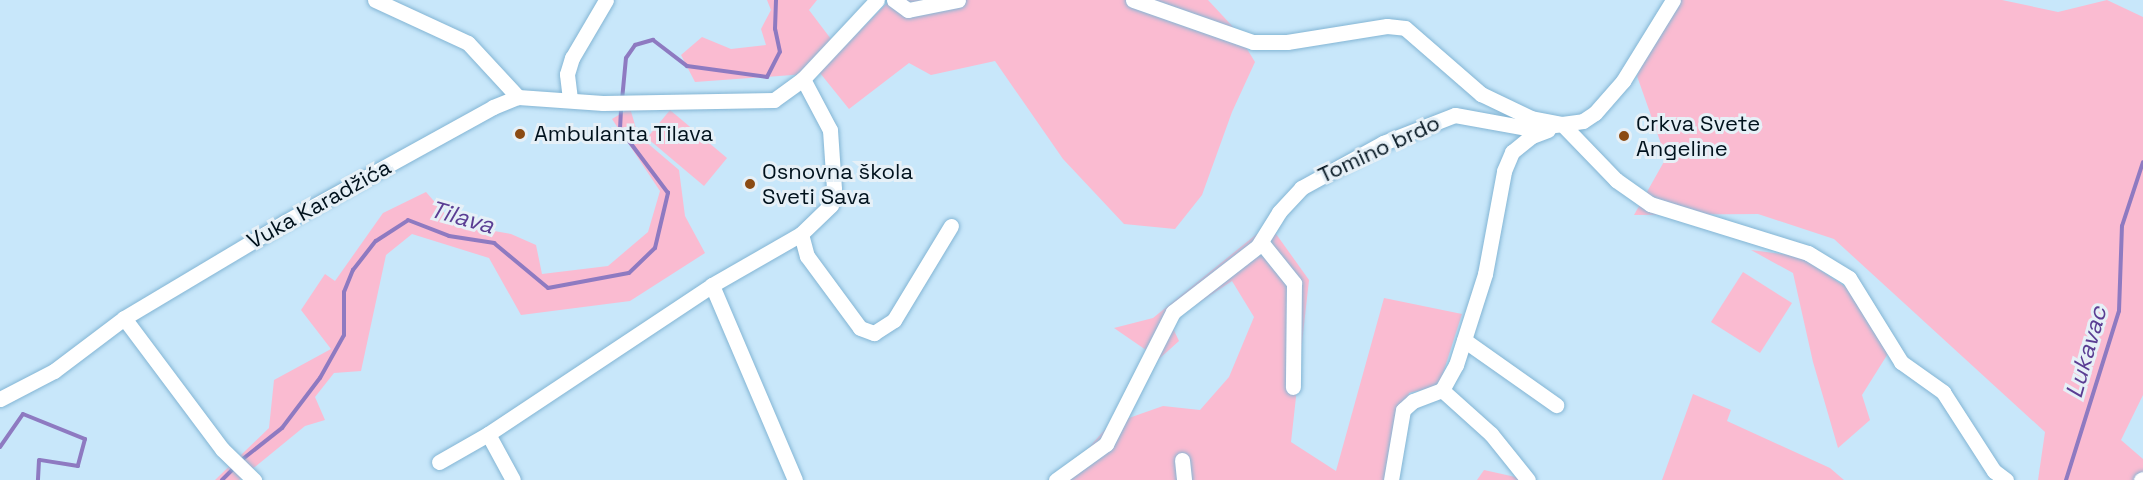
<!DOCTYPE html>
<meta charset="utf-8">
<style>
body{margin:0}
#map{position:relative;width:2143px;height:480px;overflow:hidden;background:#c8e7fa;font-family:"Space Grotesk",sans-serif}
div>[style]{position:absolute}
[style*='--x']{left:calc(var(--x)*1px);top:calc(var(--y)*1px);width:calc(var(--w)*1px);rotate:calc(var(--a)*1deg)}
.green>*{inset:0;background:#fabbd1}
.stream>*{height:4px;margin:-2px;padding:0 2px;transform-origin:2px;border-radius:2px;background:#8e7ac1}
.roads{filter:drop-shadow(0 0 2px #83b5d4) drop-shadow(0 0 2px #83b5d4)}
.minor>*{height:15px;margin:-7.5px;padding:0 7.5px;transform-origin:7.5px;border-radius:7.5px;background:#fff}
.dots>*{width:16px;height:16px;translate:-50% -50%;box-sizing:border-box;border:3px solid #e6f0f7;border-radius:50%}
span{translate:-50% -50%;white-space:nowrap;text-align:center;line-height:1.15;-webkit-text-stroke:6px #e6f0f7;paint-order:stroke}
.poi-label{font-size:22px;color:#01121d}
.left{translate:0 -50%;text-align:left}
.street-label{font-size:22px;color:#01121d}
.water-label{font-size:24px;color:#5a3d93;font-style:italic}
</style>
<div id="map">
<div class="green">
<div style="clip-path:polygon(767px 0,817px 0,809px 10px,840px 51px,890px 0,1208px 0,1235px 29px,1255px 62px,1232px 112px,1202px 195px,1175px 229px,1124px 224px,1063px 159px,995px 61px,931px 75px,909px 63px,849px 109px,820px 73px,695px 82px,681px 55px,702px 37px,731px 49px,766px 45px,761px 29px,771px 10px)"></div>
<div style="clip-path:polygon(1671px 0,2002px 0,2058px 12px,2107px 0,2143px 17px,2143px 395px,2121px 440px,2143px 459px,2143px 480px,2038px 480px,2045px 432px,1834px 239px,1758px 214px,1634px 215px,1666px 158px,1637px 76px)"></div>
<div style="clip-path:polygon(630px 108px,638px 135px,679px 170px,685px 216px,705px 253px,630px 301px,521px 315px,489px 258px,412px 234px,386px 255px,361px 371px,334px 373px,315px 397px,325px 420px,305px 426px,239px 480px,215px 480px,269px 428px,274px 380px,331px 349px,301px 310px,325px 274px,335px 281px,383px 213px,426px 192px,454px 224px,511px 234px,536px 245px,542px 274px,608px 266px,648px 232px,660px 191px,612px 119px)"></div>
<div style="clip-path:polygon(670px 110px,727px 158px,704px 186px,647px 138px)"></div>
<div style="clip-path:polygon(1269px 224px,1309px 280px,1291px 442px,1336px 471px,1384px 298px,1462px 314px,1439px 386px,1409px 393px,1397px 480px,1069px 480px,1067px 472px,1109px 425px,1163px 406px,1200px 410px,1229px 377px,1254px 317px,1232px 281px,1170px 322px,1179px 341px,1159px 359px,1114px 328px,1153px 318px)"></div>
<div style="clip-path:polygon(1751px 250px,1799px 256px,1855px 293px,1889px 352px,1862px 395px,1870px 420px,1838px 448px,1813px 362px,1793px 273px)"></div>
<div style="clip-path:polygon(1743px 272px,1792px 303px,1760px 353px,1711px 322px)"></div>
<div style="clip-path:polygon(1693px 394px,1731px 410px,1727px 421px,1830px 468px,1844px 480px,1662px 480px)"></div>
<div style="clip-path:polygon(1484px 470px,1520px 478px,1521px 480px,1477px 480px)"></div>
</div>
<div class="stream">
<div style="--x:622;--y:100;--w:42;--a:-84.6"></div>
<div style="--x:626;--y:58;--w:16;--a:-55"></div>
<div style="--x:635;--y:45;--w:19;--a:-16"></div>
<div style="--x:653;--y:40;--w:43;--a:37.4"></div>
<div style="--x:687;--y:66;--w:81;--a:7.8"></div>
<div style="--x:767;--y:77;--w:28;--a:-63"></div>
<div style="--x:780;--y:52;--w:24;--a:-102"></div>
<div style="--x:775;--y:29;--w:29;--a:-88"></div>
<div style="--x:0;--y:447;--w:40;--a:-55.1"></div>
<div style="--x:23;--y:414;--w:67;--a:22"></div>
<div style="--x:85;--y:439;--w:28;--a:105"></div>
<div style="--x:78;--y:466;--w:39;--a:-171"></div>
<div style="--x:39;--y:460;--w:20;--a:93"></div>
<div style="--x:239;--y:462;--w:55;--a:-38.3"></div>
<div style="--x:282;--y:428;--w:63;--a:-52.8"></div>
<div style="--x:320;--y:378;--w:49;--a:-60.8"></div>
<div style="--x:344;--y:335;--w:43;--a:-90"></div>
<div style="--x:344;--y:292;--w:24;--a:-68"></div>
<div style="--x:353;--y:270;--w:37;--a:-52"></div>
<div style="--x:376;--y:241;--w:38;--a:-33"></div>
<div style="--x:408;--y:220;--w:44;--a:21.3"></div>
<div style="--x:449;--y:236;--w:46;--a:8.8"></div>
<div style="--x:494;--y:243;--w:70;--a:39.8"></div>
<div style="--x:548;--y:288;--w:82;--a:-10.5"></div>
<div style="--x:629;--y:273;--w:36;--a:-44"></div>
<div style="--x:655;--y:248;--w:57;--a:-76.7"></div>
<div style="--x:668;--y:193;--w:80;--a:-126.9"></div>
<div style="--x:620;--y:129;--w:21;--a:-87"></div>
<div style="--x:222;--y:480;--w:17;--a:-45"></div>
<div style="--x:2066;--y:480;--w:177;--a:-72.6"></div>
<div style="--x:2119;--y:311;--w:85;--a:-88"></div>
<div style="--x:2122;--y:226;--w:67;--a:-71.8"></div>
</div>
<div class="roads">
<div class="minor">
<div style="--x:375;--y:0;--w:102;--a:24.8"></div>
<div style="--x:468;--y:43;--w:74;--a:47.2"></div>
<div style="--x:894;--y:0;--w:17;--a:36"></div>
<div style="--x:908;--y:10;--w:51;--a:-11.3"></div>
<div style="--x:1133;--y:0;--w:127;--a:19.3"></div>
<div style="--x:1253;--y:42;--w:34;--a:0"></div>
<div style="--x:1287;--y:42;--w:101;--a:-9.1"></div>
<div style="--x:1387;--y:26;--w:18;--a:6"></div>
<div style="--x:1405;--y:28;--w:101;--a:41"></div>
<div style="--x:1481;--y:94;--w:55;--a:25.6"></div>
<div style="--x:1531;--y:118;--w:32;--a:11"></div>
<div style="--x:1562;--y:124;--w:21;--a:-8"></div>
<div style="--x:1583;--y:121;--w:14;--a:-34"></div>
<div style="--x:1595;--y:113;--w:43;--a:-48.8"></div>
<div style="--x:1623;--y:81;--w:95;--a:-58.3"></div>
<div style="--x:803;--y:79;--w:58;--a:62.1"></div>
<div style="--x:830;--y:130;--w:59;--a:86.1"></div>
<div style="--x:834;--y:189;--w:16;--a:101"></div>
<div style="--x:831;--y:205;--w:42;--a:136"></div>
<div style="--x:801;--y:234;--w:23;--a:75"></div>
<div style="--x:807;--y:256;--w:89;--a:53.6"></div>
<div style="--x:860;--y:328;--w:15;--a:20"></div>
<div style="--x:874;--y:333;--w:24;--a:-33"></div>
<div style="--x:894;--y:320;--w:110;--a:-58.8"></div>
<div style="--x:570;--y:99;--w:25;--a:-97"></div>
<div style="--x:567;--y:74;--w:17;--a:-73"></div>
<div style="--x:572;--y:58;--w:67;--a:-59.6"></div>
<div style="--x:1562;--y:124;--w:78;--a:46"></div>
<div style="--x:1616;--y:180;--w:42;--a:35.2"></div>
<div style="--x:1650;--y:204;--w:165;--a:17.2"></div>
<div style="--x:1808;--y:253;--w:48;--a:31.4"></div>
<div style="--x:1849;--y:278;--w:99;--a:58.2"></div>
<div style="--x:1901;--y:362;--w:52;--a:35.5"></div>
<div style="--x:1943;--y:392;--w:94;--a:57.2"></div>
<div style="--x:1994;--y:471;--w:15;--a:37"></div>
<div style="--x:1261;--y:242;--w:53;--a:51.2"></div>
<div style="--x:1294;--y:283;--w:104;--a:90.6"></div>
<div style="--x:124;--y:318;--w:164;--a:53.2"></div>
<div style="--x:222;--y:449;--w:45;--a:44.1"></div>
<div style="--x:1464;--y:340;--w:113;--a:35.2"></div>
<div style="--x:1442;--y:390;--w:66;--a:41.9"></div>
<div style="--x:1491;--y:434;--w:59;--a:51.2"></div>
<div style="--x:0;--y:399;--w:61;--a:-27.4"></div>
<div style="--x:54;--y:371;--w:88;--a:-37.1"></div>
<div style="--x:124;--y:318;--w:187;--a:-30.8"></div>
<div style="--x:285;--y:222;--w:238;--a:-28.9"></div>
<div style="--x:493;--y:107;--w:27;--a:-22"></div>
<div style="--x:518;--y:97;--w:85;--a:4"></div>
<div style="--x:603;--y:103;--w:171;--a:-1"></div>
<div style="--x:774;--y:100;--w:36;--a:-36"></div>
<div style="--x:803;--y:79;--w:108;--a:-46.9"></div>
<div style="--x:488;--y:434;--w:52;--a:61.5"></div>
<div style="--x:1182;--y:460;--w:20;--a:84"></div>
<div style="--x:439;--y:462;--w:56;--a:-29.7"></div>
<div style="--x:488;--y:434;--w:269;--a:-33.6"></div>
<div style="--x:795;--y:480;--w:212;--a:-113.1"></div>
<div style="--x:712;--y:285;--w:103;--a:-29.8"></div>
<div style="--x:1056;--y:480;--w:62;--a:-35.8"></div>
<div style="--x:1106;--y:444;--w:148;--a:-63.1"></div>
<div style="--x:1173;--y:312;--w:108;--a:-37.8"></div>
<div style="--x:1258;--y:246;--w:40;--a:-58"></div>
<div style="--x:1279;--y:212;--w:33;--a:-47"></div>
<div style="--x:1301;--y:188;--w:94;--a:-28.8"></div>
<div style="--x:1383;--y:143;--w:77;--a:-21.3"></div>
<div style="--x:1455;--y:115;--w:72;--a:10.4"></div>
<div style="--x:1526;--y:128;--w:36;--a:-6"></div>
<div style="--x:1391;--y:480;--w:71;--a:-80.3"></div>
<div style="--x:1403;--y:410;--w:13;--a:-42"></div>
<div style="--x:1413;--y:401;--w:31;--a:-21"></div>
<div style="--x:1442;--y:390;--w:29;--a:-61"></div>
<div style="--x:1456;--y:365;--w:96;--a:-72.3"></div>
<div style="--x:1485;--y:274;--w:105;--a:-79.5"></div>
<div style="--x:1504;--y:171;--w:21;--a:-67"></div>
<div style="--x:1512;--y:152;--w:26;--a:-39"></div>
<div style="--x:1532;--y:136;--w:17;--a:-21"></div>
<div style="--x:2141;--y:480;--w:2;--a:-27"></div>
</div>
</div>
<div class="dots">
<div style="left:520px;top:134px;background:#8b4b13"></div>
<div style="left:1624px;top:136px;background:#8b4b13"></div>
<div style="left:750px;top:184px;background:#8b4b13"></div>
</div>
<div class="poi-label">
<span class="left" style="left:1636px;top:136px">Crkva Svete<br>Angeline</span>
<span class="left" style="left:534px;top:134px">Ambulanta Tilava</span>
<span class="left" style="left:762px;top:184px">Osnovna škola<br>Sveti Sava</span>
</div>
<div class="street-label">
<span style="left:1379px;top:149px;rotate:-25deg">Tomino brdo</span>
<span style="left:319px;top:204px;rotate:-29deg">Vuka Karadžića</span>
</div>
<div class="water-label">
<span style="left:462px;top:217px;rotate:16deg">Tilava</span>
<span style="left:2086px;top:352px;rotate:-74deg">Lukavac</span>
</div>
</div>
